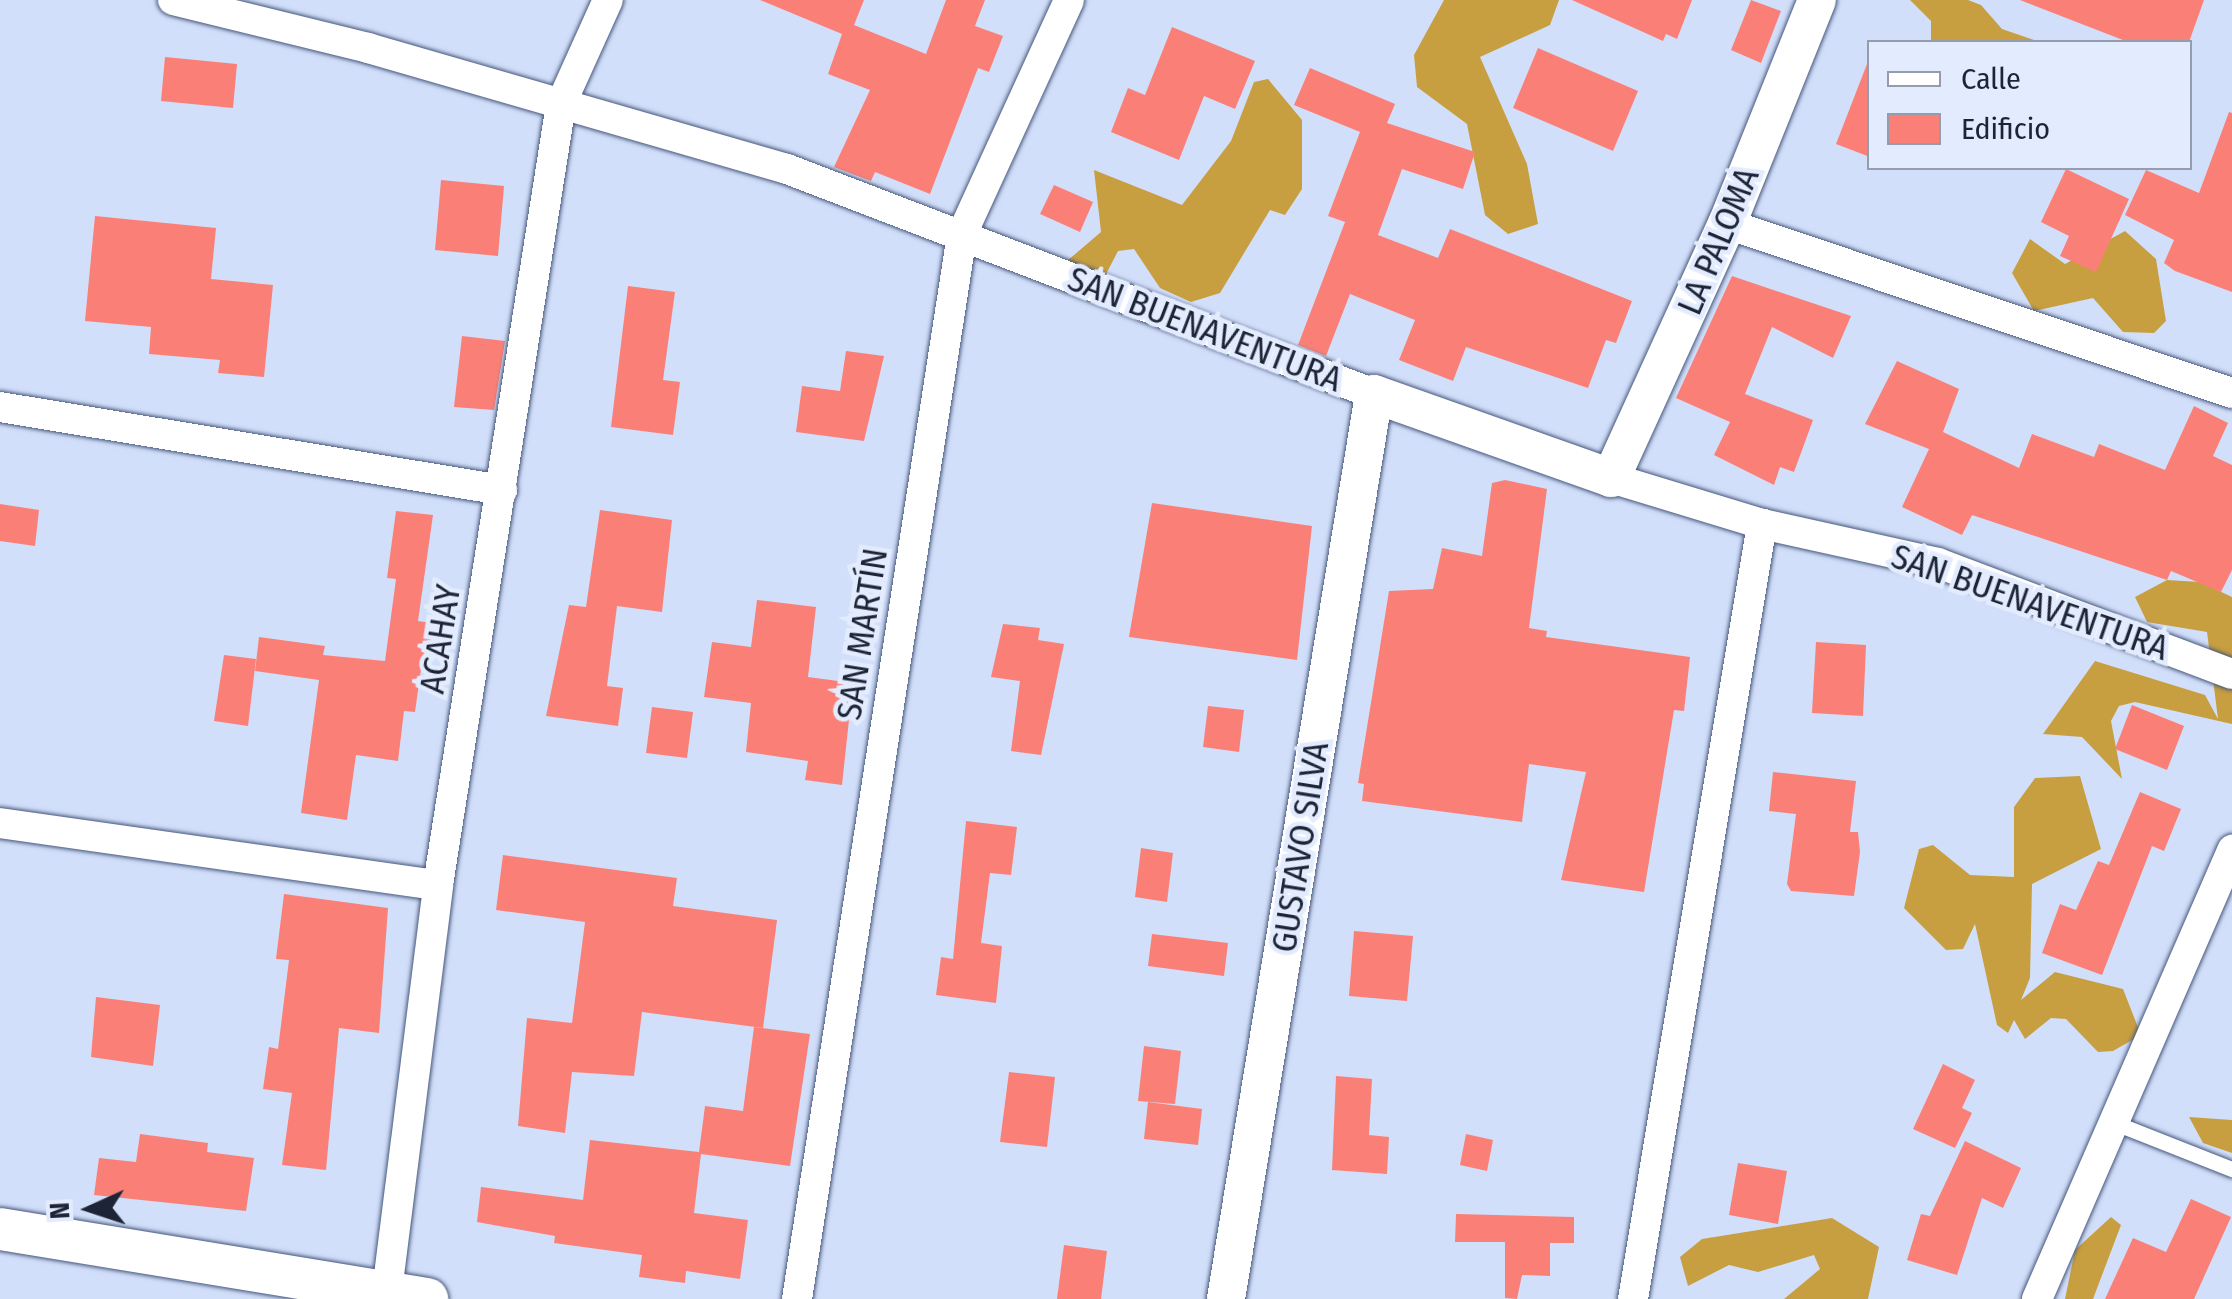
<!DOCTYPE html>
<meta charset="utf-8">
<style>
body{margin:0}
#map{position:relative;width:2232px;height:1299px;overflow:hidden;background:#d2dffa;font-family:"Fira Sans Condensed",sans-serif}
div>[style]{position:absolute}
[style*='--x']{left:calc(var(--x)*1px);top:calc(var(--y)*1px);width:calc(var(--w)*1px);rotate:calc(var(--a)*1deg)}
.forest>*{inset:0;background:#c89f40}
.building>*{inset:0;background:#fa8077}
.roads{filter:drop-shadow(0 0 2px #46577d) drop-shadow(0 0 2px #46577d)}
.service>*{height:15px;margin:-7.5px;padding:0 7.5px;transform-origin:7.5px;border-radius:7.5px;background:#fff}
.minor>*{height:30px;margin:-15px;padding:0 15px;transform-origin:15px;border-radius:15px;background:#fff}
.tertiary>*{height:38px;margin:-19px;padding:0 19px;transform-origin:19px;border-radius:19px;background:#fff}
.secondary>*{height:42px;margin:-21px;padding:0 21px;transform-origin:21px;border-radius:21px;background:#fff}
span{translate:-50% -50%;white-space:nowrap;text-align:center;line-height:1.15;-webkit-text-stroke:9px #e3ecfe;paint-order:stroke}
.street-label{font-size:35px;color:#1d2435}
.legend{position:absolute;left:1867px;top:40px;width:325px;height:130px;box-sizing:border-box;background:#e3ecfe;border:2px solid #949cae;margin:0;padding:12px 18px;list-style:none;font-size:30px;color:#1d2435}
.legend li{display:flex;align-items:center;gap:20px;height:50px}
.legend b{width:50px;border:2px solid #949cae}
.north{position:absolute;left:40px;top:1159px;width:100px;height:100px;-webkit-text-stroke:8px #e3ecfe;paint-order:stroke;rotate:267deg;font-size:28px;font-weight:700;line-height:40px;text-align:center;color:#1d2435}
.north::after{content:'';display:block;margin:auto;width:35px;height:45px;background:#1d2435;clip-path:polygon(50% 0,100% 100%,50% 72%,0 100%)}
</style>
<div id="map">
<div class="forest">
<div style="clip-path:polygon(1444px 0,1559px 0,1550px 25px,1480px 57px,1527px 164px,1538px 224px,1508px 234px,1485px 215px,1467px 124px,1417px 87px,1414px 55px)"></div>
<div style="clip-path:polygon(1910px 0,1968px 0,1981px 5px,2002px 29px,2040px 42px,1931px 42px,1931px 21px)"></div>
<div style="clip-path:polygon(1268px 79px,1302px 120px,1302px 189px,1285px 215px,1270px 210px,1220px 293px,1191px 302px,1160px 288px,1134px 249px,1118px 251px,1103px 280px,1067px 261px,1101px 232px,1094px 170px,1182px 205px,1231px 141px,1254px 82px)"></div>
<div style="clip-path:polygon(2125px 231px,2156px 259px,2166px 321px,2154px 333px,2123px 332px,2093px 298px,2034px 311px,2012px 273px,2030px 239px,2065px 264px)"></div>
<div style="clip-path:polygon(2167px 580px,2200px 582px,2232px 597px,2232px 724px,2135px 702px,2119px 706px,2111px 721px,2122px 779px,2082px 737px,2043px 734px,2095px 661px,2205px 695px,2218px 719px,2207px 632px,2147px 622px,2135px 597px)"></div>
<div style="clip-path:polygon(2080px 776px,2101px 849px,2032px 884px,2030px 978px,2021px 1000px,2055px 972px,2123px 989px,2141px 1035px,2113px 1051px,2098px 1052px,2066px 1019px,2051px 1018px,2025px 1039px,2014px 1020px,2008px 1033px,1997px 1025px,1975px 924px,1963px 949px,1946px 950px,1904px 908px,1919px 849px,1933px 845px,1970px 875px,2014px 877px,2014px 807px,2035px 778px)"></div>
<div style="clip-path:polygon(2189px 1117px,2232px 1120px,2232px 1153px,2203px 1143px)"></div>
<div style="clip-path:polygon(2111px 1217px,2121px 1225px,2093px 1299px,2065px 1299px,2075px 1250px)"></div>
<div style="clip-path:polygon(1832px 1218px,1879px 1247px,1868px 1299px,1784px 1299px,1820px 1269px,1814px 1255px,1758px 1272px,1729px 1265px,1688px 1286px,1680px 1257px,1702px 1239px)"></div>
</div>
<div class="building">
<div style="clip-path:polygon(760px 0,864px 0,854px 25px,926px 54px,946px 0,985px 0,975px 26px,1003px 36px,989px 72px,978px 68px,930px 194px,875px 172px,871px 181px,834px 167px,870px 90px,828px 74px,842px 34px)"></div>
<div style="clip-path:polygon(1572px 0,1692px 0,1677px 39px,1666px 34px,1663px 41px)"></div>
<div style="clip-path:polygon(1751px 0,1781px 11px,1761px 63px,1731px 50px)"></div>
<div style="clip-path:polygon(2020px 0,2204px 0,2189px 42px,2128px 42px)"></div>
<div style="clip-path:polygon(1172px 27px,1255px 61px,1235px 109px,1204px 96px,1179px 160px,1111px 132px,1128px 88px,1145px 95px)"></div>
<div style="clip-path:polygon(1538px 48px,1638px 91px,1613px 151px,1513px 108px)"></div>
<div style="clip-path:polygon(165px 57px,237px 64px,233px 108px,161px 101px)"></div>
<div style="clip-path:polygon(1867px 64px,1870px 64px,1870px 157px,1836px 144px)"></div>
<div style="clip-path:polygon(1310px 68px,1395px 104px,1387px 123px,1475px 152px,1463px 189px,1402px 169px,1378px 235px,1438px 258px,1450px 229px,1632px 301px,1616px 343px,1606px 340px,1588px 388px,1466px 347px,1453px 381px,1399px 360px,1415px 320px,1350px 294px,1326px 356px,1298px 345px,1345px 222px,1328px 216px,1360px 132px,1294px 105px)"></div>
<div style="clip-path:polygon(2229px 112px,2232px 113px,2232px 292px,2175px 271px,2164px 263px,2174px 240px,2125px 215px,2146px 170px,2199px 193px)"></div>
<div style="clip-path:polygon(2066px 169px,2129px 199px,2096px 272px,2060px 256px,2069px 236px,2041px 222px)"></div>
<div style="clip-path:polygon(441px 180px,504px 186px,498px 256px,435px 250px)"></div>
<div style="clip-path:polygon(1054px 185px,1093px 202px,1080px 232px,1040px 214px)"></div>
<div style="clip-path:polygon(95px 216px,216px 228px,211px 279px,273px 285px,264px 377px,218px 373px,220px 360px,149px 354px,151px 327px,85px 321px)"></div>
<div style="clip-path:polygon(1732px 276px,1851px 316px,1833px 358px,1772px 327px,1745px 394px,1813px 420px,1794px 472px,1780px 467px,1774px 485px,1714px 455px,1730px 422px,1676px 398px)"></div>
<div style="clip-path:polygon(628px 286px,675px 292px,663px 380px,680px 382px,673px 435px,611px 427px)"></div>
<div style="clip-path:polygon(462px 336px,505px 341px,494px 410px,454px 407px)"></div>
<div style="clip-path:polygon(846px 351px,884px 356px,864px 441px,796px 432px,802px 386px,840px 391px)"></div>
<div style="clip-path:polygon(1897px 361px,1959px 389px,1943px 432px,2019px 468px,2032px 434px,2094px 457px,2099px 444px,2165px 470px,2194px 406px,2228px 423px,2213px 456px,2232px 465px,2232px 570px,2221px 592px,2171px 571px,2167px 580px,1972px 515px,1962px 535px,1902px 507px,1929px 449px,1865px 424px)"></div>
<div style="clip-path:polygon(1505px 480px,1547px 489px,1529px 628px,1547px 631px,1546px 637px,1690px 657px,1684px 711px,1674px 710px,1644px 892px,1561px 880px,1586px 772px,1529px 764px,1522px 822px,1362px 801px,1364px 784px,1358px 783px,1389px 591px,1433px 589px,1442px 548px,1482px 556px,1492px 483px)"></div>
<div style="clip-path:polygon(1152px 503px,1312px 526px,1297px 660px,1129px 637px)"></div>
<div style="clip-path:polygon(0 504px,39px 510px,35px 546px,0 541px)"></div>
<div style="clip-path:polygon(600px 510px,672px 520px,662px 612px,617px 606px,607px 686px,623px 688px,618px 726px,546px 716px,569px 605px,586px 607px)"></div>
<div style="clip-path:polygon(396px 511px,433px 515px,418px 621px,439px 624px,435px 656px,423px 655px,415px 712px,404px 711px,398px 761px,356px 755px,347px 820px,301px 813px,319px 680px,255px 671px,259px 637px,325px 646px,323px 655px,385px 661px,396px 579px,387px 578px)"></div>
<div style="clip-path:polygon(757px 600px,816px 607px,808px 677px,853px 683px,842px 785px,805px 780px,808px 761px,746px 752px,751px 703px,704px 697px,712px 642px,751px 647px)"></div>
<div style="clip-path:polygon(1003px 624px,1040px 628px,1038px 640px,1064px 644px,1041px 755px,1011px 751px,1020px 681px,991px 677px)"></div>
<div style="clip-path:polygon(1816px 642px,1866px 645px,1863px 716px,1812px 713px)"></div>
<div style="clip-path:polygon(224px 655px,256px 659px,248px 726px,214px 721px)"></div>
<div style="clip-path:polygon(2132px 705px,2184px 726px,2167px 770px,2115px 749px)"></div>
<div style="clip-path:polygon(1208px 706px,1244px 710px,1239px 752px,1203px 747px)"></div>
<div style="clip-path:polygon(652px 707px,693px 712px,687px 758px,646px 753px)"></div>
<div style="clip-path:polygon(1773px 772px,1856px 781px,1850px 832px,1858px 832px,1860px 852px,1854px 896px,1791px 891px,1787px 884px,1796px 814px,1769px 811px)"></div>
<div style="clip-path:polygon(2140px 792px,2181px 809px,2164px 851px,2152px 846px,2102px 975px,2042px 953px,2060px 904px,2076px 910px,2098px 861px,2109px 865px)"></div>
<div style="clip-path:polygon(966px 821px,1017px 827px,1011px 875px,990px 873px,981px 943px,1002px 946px,996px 1003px,936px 995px,941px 957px,953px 959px)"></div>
<div style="clip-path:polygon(1141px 848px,1173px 853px,1167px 902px,1135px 897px)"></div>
<div style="clip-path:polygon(503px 855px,677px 878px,673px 906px,777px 920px,763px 1028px,642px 1012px,634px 1076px,572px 1072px,565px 1133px,518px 1126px,527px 1018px,572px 1023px,585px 922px,496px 910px)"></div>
<div style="clip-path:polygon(284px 894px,388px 908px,379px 1033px,339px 1028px,326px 1170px,282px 1165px,292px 1093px,263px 1089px,269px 1047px,278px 1049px,289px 960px,276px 959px)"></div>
<div style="clip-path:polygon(1354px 931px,1413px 936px,1407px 1001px,1349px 996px)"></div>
<div style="clip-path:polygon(1152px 934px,1228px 943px,1224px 976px,1148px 966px)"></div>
<div style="clip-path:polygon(96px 997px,160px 1005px,153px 1066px,91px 1057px)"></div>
<div style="clip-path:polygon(754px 1027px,810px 1034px,790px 1166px,701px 1154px,694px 1213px,748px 1220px,740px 1279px,686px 1271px,685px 1283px,639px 1277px,642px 1255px,554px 1243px,555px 1236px,477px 1222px,481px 1187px,583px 1200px,590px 1140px,699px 1152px,705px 1106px,743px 1111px)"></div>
<div style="clip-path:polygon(1144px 1046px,1181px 1051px,1175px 1104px,1138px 1101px)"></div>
<div style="clip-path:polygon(1943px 1064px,1975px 1080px,1962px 1108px,1972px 1113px,1955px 1148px,1913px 1129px)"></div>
<div style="clip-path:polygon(1009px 1072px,1055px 1077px,1047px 1147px,1000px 1142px)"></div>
<div style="clip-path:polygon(1336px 1076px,1372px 1079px,1369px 1135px,1389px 1137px,1387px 1174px,1332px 1170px)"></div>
<div style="clip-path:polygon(1148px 1102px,1202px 1109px,1198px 1145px,1144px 1139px)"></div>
<div style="clip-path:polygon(140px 1134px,208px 1143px,207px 1152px,254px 1158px,246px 1211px,94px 1195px,99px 1158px,136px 1162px)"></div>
<div style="clip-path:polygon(1466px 1134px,1493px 1140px,1487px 1171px,1460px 1165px)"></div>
<div style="clip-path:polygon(1965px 1141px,2021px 1168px,2003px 1208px,1982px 1198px,1957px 1275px,1907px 1260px,1921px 1214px,1930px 1216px)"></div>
<div style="clip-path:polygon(1738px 1163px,1787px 1171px,1778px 1224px,1729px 1215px)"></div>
<div style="clip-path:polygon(2191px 1199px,2231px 1217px,2194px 1299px,2105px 1299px,2133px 1238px,2166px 1252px)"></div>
<div style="clip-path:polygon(1456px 1214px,1574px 1217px,1574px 1243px,1550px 1243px,1550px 1276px,1522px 1275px,1517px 1299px,1505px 1298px,1505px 1242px,1455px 1242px)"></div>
<div style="clip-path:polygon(1064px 1245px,1107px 1251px,1101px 1299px,1057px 1299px)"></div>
</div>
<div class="roads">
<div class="service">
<div style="--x:2115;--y:1123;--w:126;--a:21.5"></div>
</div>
<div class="minor">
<div style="--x:173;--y:0;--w:201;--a:13.8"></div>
<div style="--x:368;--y:48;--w:436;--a:16.1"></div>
<div style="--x:787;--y:169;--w:629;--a:20.97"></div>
<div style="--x:1727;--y:224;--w:533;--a:18.5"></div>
<div style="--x:0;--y:407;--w:509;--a:9.39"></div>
<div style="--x:1611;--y:478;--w:158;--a:16.9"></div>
<div style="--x:1762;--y:524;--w:180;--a:12.5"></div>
<div style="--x:1938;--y:563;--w:314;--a:20.7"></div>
<div style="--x:0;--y:823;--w:442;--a:8.1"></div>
<div style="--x:386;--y:1299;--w:417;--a:-82.8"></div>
<div style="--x:438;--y:885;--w:791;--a:-81.05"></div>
<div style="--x:561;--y:104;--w:114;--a:-65.7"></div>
<div style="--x:797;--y:1299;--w:1078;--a:-81.19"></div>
<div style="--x:962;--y:234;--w:257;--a:-65.4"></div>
<div style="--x:1633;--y:1299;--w:786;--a:-80.55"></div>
<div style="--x:2037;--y:1299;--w:490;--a:-66.5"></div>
</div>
<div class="tertiary">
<div style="--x:1226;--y:1299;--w:917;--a:-80.71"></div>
<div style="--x:1374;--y:394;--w:251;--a:19.5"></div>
<div style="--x:1611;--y:478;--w:279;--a:-65.5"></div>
<div style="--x:1727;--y:224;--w:241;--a:-68.1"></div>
</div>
<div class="secondary">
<div style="--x:0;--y:1229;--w:433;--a:9.3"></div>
</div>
</div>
<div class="street-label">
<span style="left:1718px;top:241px;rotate:-67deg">LA PALOMA</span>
<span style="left:1205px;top:329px;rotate:21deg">SAN BUENAVENTURA</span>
<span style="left:2030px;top:602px;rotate:19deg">SAN BUENAVENTURA</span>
<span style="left:862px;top:634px;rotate:-81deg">SAN MARTÍN</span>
<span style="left:440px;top:639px;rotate:-81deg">ACAHAY</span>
<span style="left:1300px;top:847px;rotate:-81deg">GUSTAVO SILVA</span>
</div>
<ul class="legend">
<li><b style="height:12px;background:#fff"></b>Calle</li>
<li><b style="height:28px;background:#fa8077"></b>Edificio</li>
</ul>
<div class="north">N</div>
</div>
